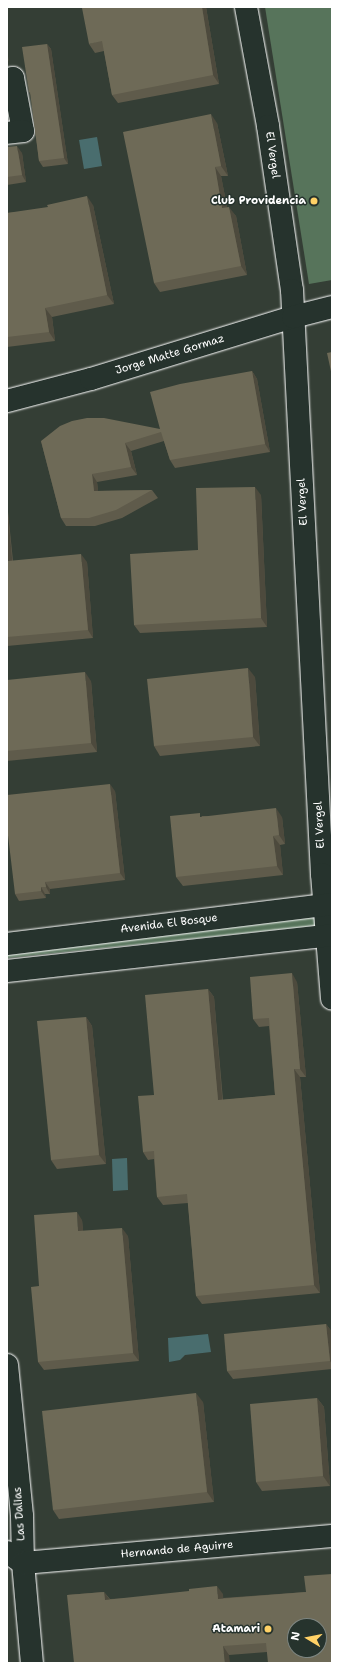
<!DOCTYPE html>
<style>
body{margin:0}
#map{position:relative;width:339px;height:1670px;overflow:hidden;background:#343e35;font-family:"Shantell Sans",sans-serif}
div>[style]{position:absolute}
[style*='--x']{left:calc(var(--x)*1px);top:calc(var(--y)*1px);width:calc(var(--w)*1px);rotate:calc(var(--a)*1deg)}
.green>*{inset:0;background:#57745b}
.water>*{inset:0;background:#496d6e}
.roads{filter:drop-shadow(0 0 1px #fff) drop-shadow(0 0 1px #fff)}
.minor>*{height:22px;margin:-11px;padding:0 11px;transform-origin:11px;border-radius:11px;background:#26332d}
.wall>*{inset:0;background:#5f5b4b}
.shaded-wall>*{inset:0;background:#4d4a3d}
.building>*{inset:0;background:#6e6a57}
.dots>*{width:11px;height:11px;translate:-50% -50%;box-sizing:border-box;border:2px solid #26332d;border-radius:50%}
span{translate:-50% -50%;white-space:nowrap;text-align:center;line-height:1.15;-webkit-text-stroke:3px #26332d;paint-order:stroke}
.street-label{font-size:11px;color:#fff}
.poi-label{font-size:11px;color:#fff;font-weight:700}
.right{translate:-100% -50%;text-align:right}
.frame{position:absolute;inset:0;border:8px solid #fff;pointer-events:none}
.north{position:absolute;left:287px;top:1618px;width:40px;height:40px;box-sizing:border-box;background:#26332d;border:1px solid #7d8581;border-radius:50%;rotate:280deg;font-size:11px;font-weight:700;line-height:16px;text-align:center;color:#fff}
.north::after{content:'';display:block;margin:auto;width:14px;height:18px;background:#ffd166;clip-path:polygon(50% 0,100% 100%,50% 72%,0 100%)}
</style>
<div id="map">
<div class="green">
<div style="clip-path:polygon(265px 7px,332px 7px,332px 280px,309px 284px)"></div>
<div style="clip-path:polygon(332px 912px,332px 924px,7px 958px,7px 949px)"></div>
</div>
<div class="water">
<div style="clip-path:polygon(97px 137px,102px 166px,84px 169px,79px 140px)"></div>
<div style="clip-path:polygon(127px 1158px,128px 1190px,113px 1191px,112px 1159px)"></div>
<div style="clip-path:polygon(208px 1334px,211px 1352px,185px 1355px,180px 1360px,169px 1362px,168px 1338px)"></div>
</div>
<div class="roads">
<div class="minor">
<div style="--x:246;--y:7;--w:121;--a:79.5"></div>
<div style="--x:268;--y:126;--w:166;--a:81.7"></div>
<div style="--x:292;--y:290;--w:585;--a:87.06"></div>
<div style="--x:322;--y:874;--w:125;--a:85.4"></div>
<div style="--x:7;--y:79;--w:6;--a:-9"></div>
<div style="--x:13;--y:78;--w:54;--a:79.3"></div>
<div style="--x:23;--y:131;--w:16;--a:173"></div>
<div style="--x:7;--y:401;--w:87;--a:-14.7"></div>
<div style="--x:91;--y:379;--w:211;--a:-17.1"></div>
<div style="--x:293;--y:317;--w:40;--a:-14.4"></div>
<div style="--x:7;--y:944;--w:327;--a:-7"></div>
<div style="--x:7;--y:971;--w:327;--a:-6.3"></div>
<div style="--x:7;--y:1365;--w:152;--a:84.3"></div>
<div style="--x:22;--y:1516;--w:47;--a:88.8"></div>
<div style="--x:23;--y:1563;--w:100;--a:84.9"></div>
<div style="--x:7;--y:1552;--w:19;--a:35"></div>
<div style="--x:23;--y:1563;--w:310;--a:-5"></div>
</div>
</div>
<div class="wall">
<div style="clip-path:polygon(206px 7px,219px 84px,118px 103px,112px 95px,104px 51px,95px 53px,89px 44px)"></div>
<div style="clip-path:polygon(47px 44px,51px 49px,68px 164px,43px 167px,39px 161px,31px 95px,29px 92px)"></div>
<div style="clip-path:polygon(217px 123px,228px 176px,221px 176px,227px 207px,236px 216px,247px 275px,160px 292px,154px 283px)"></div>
<div style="clip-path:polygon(7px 147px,22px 153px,26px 182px,7px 185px)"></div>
<div style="clip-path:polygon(93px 205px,114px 304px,52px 317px,55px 341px,7px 347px,7px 213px)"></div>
<div style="clip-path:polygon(252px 371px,257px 379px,270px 452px,175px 468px,170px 460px,164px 441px,131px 451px,137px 475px,97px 482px,98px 491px,152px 490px,158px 498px,122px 518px,95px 526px,66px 526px,61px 518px,41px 441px,160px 429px)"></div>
<div style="clip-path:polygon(261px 495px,267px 627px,140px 633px,134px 625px,198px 550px)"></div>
<div style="clip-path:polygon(7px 502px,13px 561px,87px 562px,93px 638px,7px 646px)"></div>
<div style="clip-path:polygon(255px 677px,260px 746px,160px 756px,154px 746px)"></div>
<div style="clip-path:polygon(7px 680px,91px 681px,97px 752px,7px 761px)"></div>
<div style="clip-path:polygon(115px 791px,125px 880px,50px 889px,50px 894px,45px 894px,46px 898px,19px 901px,15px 894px)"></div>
<div style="clip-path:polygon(202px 816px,282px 817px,285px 844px,280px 845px,283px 875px,183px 886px,176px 877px)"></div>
<div style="clip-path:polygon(297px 982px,306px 1077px,300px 1077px,320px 1293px,202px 1304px,196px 1296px,188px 1203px,163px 1205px,157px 1197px,154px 1159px,148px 1160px,143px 1152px,154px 1095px,208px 989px,214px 997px,223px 1100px,275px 1095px,269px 1026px,259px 1027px,253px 1019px)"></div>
<div style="clip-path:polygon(86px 1017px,92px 1026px,106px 1164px,57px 1169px,51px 1160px)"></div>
<div style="clip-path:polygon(82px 1220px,83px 1231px,128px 1236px,139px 1361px,44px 1370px,38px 1362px,39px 1286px)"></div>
<div style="clip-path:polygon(326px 1324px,332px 1332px,332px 1369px,233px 1379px,227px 1371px)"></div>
<div style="clip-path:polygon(317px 1398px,324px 1407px,330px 1486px,262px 1491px,256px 1482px)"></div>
<div style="clip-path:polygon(203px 1402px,214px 1502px,59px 1519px,53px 1510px)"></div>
<div style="clip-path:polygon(332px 1574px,267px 1652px,229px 1655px,67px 1595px,104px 1592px,110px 1599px,223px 1594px,223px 1598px,306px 1592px)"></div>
</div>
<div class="shaded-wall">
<div style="clip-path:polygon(202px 7px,206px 7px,219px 84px,213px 75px)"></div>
<div style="clip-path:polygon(47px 44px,51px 49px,68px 164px,64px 158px)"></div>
<div style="clip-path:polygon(7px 50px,9px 62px,7px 58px)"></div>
<div style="clip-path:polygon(211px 114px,217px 123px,228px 176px,221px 166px)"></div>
<div style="clip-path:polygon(17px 146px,22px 153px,26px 182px,22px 175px)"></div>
<div style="clip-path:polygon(215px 167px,221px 176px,229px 217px,222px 208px)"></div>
<div style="clip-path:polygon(87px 196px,93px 205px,114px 304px,107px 295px)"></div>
<div style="clip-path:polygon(229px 207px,236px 216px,247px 275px,241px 266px)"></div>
<div style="clip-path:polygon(45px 308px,52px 317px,55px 341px,49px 332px)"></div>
<div style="clip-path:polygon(252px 371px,257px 379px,270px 452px,265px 444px)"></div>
<div style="clip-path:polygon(125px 443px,131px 451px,137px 475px,131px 467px)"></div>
<div style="clip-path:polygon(92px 474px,97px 482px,99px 499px,94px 491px)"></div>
<div style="clip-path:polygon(255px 487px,261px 495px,267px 627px,261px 618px)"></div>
<div style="clip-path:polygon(7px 502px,13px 569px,8px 561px,7px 554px)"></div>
<div style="clip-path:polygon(81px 554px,87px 562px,93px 638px,88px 630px)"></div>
<div style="clip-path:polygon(248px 668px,255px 677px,260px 746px,253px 737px)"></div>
<div style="clip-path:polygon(85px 672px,91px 681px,97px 752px,91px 743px)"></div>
<div style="clip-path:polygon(110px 784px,115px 791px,125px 880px,120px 873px)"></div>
<div style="clip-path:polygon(276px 808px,282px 817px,285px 844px,279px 835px)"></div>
<div style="clip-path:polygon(273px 836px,280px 845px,283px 875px,277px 866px)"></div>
<div style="clip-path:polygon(45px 882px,50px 889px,50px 894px,46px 887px)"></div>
<div style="clip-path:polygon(41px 887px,45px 894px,46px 898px,41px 891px)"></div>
<div style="clip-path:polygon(292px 973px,297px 982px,306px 1077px,300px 1069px)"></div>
<div style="clip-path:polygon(208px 989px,214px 997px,223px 1108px,218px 1100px)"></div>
<div style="clip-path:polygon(86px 1017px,92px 1026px,106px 1164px,99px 1155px)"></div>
<div style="clip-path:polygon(294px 1069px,300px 1077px,320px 1293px,314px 1285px)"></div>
<div style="clip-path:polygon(77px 1212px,82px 1220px,84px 1240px,78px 1231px)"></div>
<div style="clip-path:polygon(122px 1228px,128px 1236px,139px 1361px,133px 1353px)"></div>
<div style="clip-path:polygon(326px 1324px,332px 1332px,332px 1364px,330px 1361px)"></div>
<div style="clip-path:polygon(196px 1393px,203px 1402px,214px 1502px,207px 1492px)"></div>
<div style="clip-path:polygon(317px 1398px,324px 1407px,330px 1486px,323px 1476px)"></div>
<div style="clip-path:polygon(217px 1586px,223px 1594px,224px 1607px,218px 1599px)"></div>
<div style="clip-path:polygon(104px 1592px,110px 1600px,105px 1600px)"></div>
<div style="clip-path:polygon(223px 1646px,229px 1655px,230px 1663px,225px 1663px)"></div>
</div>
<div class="building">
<div style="clip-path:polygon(89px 7px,202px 7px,213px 75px,112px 95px,102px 41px,89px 44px,82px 8px)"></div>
<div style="clip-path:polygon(47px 44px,64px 158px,39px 161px,30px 92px,29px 92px,22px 47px)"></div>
<div style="clip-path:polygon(211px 114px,221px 166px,215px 167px,222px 208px,229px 207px,241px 266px,154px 283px,123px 132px)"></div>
<div style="clip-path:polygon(17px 146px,22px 175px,7px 177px,7px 147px)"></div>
<div style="clip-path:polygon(87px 196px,107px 295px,45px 308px,49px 332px,7px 337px,7px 213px,48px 207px,47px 205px)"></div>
<div style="clip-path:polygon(332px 352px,332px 376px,327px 353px)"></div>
<div style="clip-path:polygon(252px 371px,265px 444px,170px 460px,161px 432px,125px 443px,131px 467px,92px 474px,94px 491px,152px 490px,116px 510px,89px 518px,61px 518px,41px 441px,60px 426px,72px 421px,87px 418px,104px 418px,160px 429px,150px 392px,180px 384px)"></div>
<div style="clip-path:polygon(255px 487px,261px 618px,134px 625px,130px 554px,198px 550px,196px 488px)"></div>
<div style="clip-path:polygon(7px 554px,8px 561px,81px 554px,88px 630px,7px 637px)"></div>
<div style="clip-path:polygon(248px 668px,253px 737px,154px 746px,147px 679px)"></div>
<div style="clip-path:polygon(85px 672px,91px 743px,7px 751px,7px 680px)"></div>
<div style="clip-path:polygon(110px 784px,120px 873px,45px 882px,46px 887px,41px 887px,41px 891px,15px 894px,7px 827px,7px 795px)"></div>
<div style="clip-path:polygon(276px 808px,279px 835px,273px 836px,277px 866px,176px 877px,170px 816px,200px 813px,200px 817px)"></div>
<div style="clip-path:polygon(292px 973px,300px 1069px,294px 1069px,314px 1285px,196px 1296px,187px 1194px,157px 1197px,154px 1151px,143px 1152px,138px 1096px,154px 1095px,145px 995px,208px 989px,218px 1100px,275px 1095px,269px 1018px,253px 1019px,250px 977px)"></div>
<div style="clip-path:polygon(86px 1017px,99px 1155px,51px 1160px,37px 1021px)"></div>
<div style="clip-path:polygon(77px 1212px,78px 1231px,122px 1228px,133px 1353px,38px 1362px,31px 1287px,39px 1286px,34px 1215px)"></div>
<div style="clip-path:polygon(326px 1324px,330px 1361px,227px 1371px,224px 1334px)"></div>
<div style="clip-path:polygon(196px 1393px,207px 1492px,53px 1510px,42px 1411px)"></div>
<div style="clip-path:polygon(317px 1398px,323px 1476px,256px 1482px,250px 1404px)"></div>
<div style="clip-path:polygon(evenodd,332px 1574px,332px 1663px,268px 1663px,266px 1643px,223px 1646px,225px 1663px,74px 1663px,67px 1595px,104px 1592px,105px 1600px,189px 1591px,189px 1589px,217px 1586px,218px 1599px,306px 1592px,304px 1576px,332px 1574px,295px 1626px,319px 1626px,319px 1650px,295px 1650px,295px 1626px)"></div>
</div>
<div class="dots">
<div style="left:314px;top:201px;background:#ffd166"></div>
<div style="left:268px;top:1629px;background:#ffd166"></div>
</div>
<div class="street-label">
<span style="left:272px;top:155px;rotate:82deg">El Vergel</span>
<span style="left:170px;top:355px;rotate:-17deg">Jorge Matte Gormaz</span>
<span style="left:303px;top:502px;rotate:-93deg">El Vergel</span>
<span style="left:320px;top:825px;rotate:-93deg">El Vergel</span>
<span style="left:169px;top:924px;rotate:-7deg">Avenida El Bosque</span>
<span style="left:20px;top:1514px;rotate:-94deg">Las Dalias</span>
<span style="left:177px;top:1550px;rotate:-5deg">Hernando de Aguirre</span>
</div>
<div class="poi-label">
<span class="right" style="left:306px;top:201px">Club Providencia</span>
<span class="right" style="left:260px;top:1629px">Atamari</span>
</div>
<div class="frame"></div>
<div class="north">N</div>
</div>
